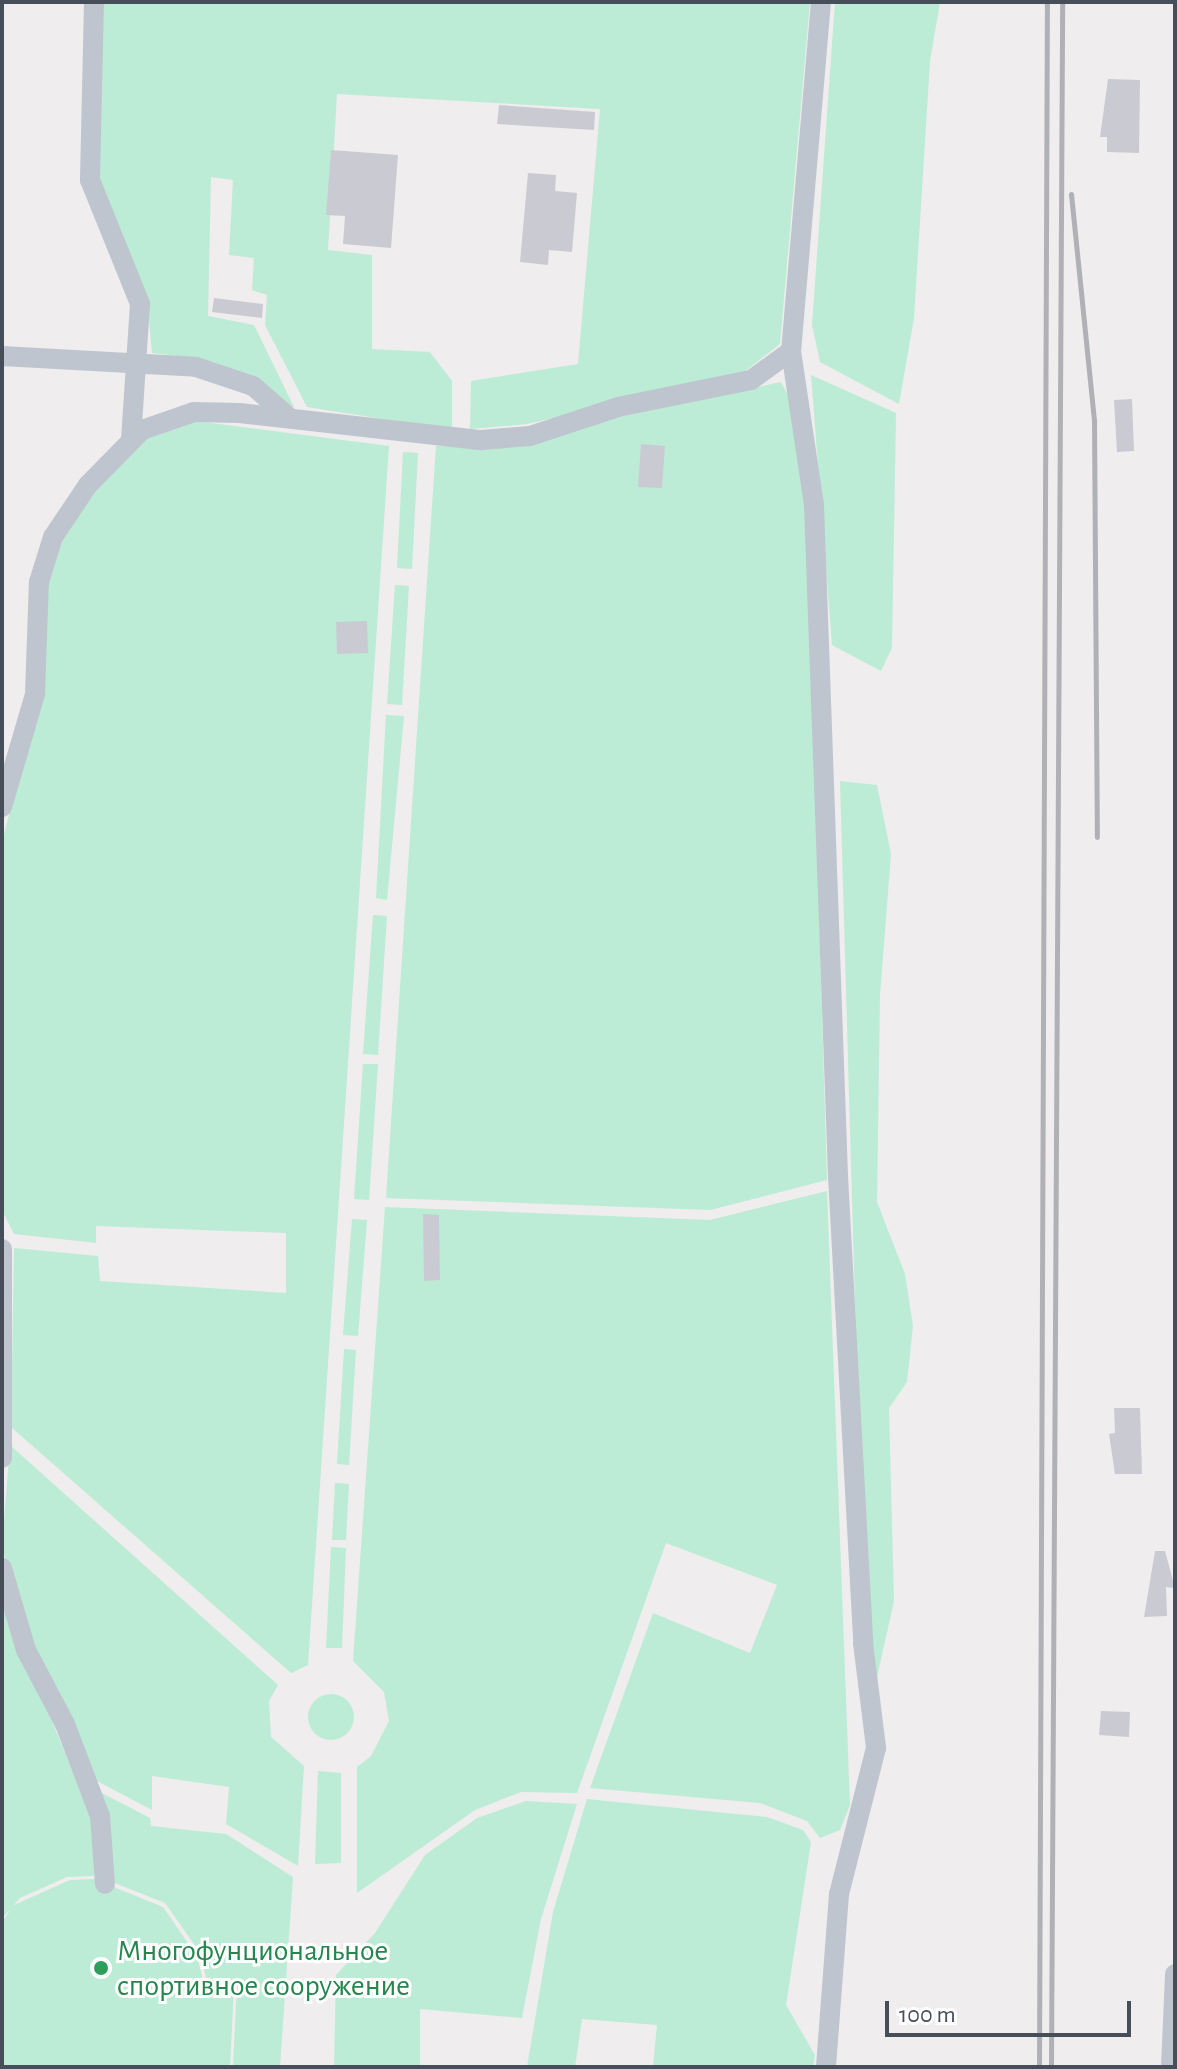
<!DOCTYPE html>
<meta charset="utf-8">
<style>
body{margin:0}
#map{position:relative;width:1177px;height:2069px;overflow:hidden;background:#efeded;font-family:"Alegreya Sans",sans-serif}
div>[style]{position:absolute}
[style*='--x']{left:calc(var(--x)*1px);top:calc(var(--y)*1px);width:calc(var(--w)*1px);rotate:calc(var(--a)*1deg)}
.green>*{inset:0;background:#bcecd5}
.round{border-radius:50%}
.building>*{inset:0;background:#cacbd2}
.street>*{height:20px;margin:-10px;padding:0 10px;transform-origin:10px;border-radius:10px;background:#bec5cf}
.rail>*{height:5px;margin:-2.5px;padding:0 2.5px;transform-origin:2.5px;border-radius:2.5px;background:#afb1b7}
.dots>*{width:22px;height:22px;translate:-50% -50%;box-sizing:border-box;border:4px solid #fff;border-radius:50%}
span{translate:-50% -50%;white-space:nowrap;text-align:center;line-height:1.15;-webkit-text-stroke:6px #fff;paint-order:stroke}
.leisure-label{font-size:30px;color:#27864d}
.left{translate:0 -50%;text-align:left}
.frame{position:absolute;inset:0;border:4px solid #464e59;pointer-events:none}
.scale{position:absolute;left:885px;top:2001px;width:246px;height:36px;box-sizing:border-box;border:4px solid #464e59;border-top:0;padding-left:10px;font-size:24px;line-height:28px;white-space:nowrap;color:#464e59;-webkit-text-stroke:6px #fff;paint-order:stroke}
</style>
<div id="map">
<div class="green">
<div style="clip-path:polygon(100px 2px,810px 2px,780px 344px,740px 375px,527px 424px,470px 429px,471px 381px,578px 364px,600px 109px,337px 94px,328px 250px,372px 255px,372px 349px,430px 352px,452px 381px,452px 430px,307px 407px,265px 325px,267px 295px,252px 290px,254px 258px,229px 255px,233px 180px,211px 177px,208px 316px,254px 325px,294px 407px,193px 358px,152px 353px,148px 309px,97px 178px)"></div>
<div style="clip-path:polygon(835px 2px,940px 2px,930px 61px,914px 318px,899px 404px,820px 362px,812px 325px)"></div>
<div style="clip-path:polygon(811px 375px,896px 413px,892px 648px,881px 671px,832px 645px)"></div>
<div style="clip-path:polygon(781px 382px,791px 401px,807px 511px,827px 1180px,710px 1210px,386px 1198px,436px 446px,485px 446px)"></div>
<div style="clip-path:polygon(196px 421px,389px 446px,308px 1665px,291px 1673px,11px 1427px,14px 1248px,98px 1256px,100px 1281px,286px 1293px,286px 1233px,96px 1226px,96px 1243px,14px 1234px,2px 1210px,2px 843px,44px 673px,47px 586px,64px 536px,102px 483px,141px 441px)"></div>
<div style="clip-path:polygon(403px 452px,418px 453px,412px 569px,397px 568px)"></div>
<div style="clip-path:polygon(395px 585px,409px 586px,402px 705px,387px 704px)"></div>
<div style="clip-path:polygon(386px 715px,404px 716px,387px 900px,376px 898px)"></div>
<div style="clip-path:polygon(840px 781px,877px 785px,891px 854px,880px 995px,877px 1202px,905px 1274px,913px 1326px,907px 1382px,889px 1408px,894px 1601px,875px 1686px,857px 1373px)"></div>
<div style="clip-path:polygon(373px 915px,387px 916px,378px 1055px,363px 1054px)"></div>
<div style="clip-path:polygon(363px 1064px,378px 1064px,369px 1200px,354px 1199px)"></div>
<div style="clip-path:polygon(827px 1191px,850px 1805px,840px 1830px,820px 1838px,807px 1821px,760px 1803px,590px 1788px,653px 1613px,750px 1653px,777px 1585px,666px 1543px,577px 1793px,521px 1792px,475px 1810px,357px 1893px,357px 1767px,371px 1756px,389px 1721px,384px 1692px,353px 1661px,385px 1207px,710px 1220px)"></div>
<div style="clip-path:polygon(352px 1219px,367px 1220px,358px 1336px,343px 1335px)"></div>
<div style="clip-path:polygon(344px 1349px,356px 1350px,349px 1465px,337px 1464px)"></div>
<div style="clip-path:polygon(10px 1445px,278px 1685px,269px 1701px,271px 1737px,304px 1766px,298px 1866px,226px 1824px,229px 1787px,152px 1776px,152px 1810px,97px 1781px,32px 1648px,2px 1547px)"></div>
<div style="clip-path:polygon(335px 1483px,349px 1484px,346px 1540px,332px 1540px)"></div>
<div style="clip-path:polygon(331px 1547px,346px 1548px,342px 1648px,326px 1648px)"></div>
<div style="clip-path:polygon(2px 1598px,94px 1824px,94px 1876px,67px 1877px,20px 1898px,14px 1905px,70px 1880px,94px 1879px,163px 1907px,197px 1956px,203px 1980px,234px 1987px,230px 2067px,2px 2067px,2px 1922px,11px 1909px,2px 1918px)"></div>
<div class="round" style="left:308px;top:1694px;width:46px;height:46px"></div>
<div style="clip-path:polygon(318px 1771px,341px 1773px,341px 1863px,315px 1864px)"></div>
<div style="clip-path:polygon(98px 1791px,150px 1818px,151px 1826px,226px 1834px,293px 1877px,280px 2067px,233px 2067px,237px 1983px,206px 1978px,201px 1954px,165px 1903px,112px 1882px)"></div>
<div style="clip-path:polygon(587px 1799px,767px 1817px,803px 1830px,811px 1842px,786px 2005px,815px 2055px,813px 2067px,653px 2067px,657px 2025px,582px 2019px,575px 2067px,527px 2067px,553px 1912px)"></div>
<div style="clip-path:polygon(526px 1801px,577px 1804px,541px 1919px,522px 2018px,420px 2009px,420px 2067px,334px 2067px,336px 1975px,375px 1933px,425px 1855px,477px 1818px)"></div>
</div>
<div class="building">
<div style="clip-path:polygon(1108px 79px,1140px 80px,1139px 153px,1107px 152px,1107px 137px,1100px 137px)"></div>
<div style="clip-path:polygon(499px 105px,595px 112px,594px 130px,497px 124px)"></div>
<div style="clip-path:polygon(331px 150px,398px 155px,391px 248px,343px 244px,345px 216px,326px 215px)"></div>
<div style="clip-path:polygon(528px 173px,556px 175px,555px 191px,577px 193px,572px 252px,549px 250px,548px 265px,520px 262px)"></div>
<div style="clip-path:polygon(214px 298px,263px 304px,262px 318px,212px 312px)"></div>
<div style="clip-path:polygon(1132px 399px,1134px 451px,1117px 452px,1114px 400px)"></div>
<div style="clip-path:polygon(641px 444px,665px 446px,662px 488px,638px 487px)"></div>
<div style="clip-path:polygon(367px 621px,368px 653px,337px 654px,336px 622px)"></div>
<div style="clip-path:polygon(423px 1214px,439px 1215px,440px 1280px,424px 1281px)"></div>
<div style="clip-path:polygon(1114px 1408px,1140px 1408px,1142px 1474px,1115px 1474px,1109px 1434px,1115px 1433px)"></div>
<div style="clip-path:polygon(1155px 1551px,1165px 1551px,1175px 1588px,1166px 1587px,1167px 1616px,1144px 1617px)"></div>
<div style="clip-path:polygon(1101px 1711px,1130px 1712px,1129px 1737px,1099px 1735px)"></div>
</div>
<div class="street">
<div style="--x:94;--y:2;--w:178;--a:91.3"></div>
<div style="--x:90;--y:180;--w:134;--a:68"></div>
<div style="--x:140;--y:304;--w:137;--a:93.8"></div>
<div style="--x:821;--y:2;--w:350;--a:94.9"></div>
<div style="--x:791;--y:351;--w:156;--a:81.5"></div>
<div style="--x:814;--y:505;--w:671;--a:87.95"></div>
<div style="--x:838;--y:1176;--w:468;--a:86.9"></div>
<div style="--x:863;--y:1643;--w:106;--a:82.9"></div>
<div style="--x:876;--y:1748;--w:151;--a:104.2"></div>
<div style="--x:839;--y:1894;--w:173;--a:94.3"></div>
<div style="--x:2;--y:356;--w:194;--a:3.2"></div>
<div style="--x:196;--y:367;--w:60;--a:18.4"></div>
<div style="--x:253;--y:386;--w:49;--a:40.9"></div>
<div style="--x:2;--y:807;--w:118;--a:-73.7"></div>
<div style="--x:35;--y:694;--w:112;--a:-88"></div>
<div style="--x:39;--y:582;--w:47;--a:-72.7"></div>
<div style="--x:53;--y:537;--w:63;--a:-56.1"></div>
<div style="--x:88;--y:485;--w:77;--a:-45.5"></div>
<div style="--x:142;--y:430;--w:55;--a:-19.1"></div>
<div style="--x:194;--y:412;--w:45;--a:1.3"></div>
<div style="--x:239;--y:413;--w:244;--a:6.4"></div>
<div style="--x:481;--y:440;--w:49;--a:-4.7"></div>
<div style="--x:530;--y:436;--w:93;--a:-18.2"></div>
<div style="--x:618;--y:407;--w:136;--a:-11.5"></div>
<div style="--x:751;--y:380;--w:49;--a:-35.9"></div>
<div style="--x:2;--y:1249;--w:209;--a:90"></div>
<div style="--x:2;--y:1568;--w:85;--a:73.7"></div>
<div style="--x:26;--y:1650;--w:84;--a:62.2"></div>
<div style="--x:65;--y:1724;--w:98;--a:69.2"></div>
<div style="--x:100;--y:1816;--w:68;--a:85.8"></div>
<div style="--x:1171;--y:2067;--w:93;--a:-87.5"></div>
</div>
<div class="rail">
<div style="--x:1071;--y:194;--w:229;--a:84.2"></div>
<div style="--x:1094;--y:422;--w:415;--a:89.6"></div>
<div style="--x:1039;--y:2067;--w:2065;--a:-89.78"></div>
<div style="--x:1051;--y:2067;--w:2065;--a:-89.69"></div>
</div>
<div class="dots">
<div style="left:101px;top:1968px;background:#2e9e5b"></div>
</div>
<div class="leisure-label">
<span class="left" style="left:117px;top:1968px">Многофунциональное<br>спортивное сооружение</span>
</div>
<div class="frame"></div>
<div class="scale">100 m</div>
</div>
